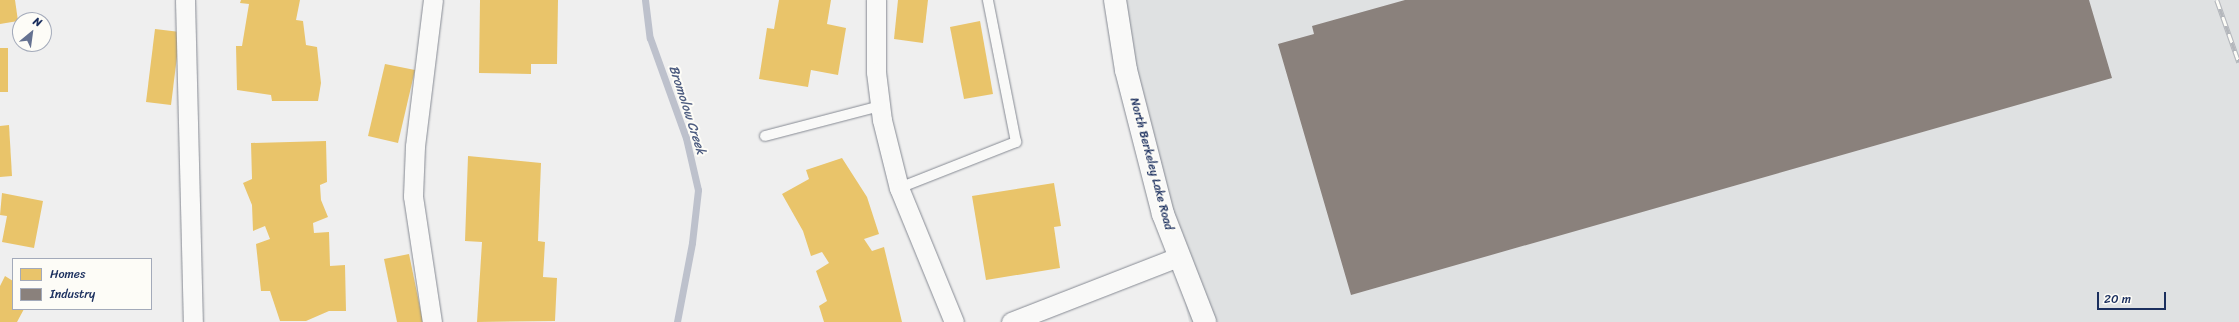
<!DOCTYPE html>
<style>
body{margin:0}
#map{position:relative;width:2239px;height:322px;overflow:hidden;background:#efefef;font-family:Sriracha,sans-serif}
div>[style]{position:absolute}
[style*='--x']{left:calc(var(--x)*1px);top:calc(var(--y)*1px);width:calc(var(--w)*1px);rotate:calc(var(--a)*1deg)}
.built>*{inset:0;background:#dfe1e2}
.homes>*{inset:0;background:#e9c46a}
.industry>*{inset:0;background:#8a817c}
.stream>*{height:7px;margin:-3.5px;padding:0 3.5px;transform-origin:3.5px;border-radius:3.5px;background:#bdc1cc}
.roads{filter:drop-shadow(0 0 1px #868a93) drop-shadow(0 0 1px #868a93)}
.service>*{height:10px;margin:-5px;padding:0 5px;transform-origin:5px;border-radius:5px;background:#f9f9f8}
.minor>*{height:19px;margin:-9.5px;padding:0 9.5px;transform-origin:9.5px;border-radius:9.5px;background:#f9f9f8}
.tertiary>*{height:22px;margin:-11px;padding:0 11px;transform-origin:11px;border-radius:11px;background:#f9f9f8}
.rail>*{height:4.5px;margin-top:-2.25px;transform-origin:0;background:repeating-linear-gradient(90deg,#fdfcf7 0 9px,#b4b7bc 0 18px);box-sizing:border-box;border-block:1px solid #b4b7bc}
span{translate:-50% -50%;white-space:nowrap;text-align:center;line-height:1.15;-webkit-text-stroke:4px #fdfcf7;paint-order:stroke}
.street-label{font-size:12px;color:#1b2f5e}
.water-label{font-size:13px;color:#4c5b7f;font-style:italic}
.legend{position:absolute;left:12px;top:258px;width:140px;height:52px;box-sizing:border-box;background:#fdfcf7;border:1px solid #a3aaba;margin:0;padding:5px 7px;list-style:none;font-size:12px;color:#1b2f5e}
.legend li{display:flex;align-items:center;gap:8px;height:20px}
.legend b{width:20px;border:1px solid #a3aaba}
.north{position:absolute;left:12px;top:12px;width:40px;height:40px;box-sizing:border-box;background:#fdfcf7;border:1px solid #a3aaba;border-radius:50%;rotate:29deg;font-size:11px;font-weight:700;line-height:16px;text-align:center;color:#1b2f5e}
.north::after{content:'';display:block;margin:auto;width:14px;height:18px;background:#657291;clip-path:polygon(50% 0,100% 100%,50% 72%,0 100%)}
.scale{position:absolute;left:2097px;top:292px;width:69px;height:18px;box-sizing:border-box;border:2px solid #1b2f5e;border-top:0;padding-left:5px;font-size:12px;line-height:14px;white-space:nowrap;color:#1b2f5e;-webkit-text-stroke:3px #fdfcf7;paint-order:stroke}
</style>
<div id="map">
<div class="built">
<div style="clip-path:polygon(1122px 0,2239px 0,2239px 322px,1189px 322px)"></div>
</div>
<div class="homes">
<div style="clip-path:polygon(0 0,15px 0,18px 21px,0 24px)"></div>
<div style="clip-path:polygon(241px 0,300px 0,296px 20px,303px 21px,306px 45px,317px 47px,321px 83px,318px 101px,272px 101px,271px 95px,237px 90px,236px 46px,242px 46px,249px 4px,240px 3px)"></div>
<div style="clip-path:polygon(480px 0,558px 0,557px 64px,531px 64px,531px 74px,479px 73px)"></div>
<div style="clip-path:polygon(779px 0,831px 0,827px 24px,846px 28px,838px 75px,811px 70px,808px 87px,759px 79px,767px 28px,774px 29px)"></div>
<div style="clip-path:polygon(898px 0,928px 0,923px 43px,894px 39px)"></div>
<div style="clip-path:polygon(980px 21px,993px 94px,964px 99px,950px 27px)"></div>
<div style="clip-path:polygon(155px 29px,180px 32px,171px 105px,146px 102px)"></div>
<div style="clip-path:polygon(0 48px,8px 48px,8px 92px,0 92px)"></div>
<div style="clip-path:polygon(385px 64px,415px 70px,398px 143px,368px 136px)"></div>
<div style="clip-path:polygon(9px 125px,12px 176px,0 177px,0 126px)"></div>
<div style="clip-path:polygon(326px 141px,327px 182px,320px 185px,321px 200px,328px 217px,313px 223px,314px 233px,329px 232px,330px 266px,345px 265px,346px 311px,329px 311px,306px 321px,280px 321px,270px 291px,261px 291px,256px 244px,270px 239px,265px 226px,253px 231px,252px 205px,243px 183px,252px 179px,251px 143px)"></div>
<div style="clip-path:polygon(468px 156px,541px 163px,538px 241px,545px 242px,543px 277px,557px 278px,555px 321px,477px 322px,482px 242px,465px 241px)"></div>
<div style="clip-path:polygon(842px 158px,867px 197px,879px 234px,864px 239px,872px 251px,884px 247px,902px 322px,824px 322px,819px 306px,827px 301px,816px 271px,829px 263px,822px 252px,811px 256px,803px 231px,782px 194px,809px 179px,806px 170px)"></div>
<div style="clip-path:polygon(1054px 183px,1061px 226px,1054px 227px,1060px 268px,986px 280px,972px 196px)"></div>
<div style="clip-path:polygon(2px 193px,43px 201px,34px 248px,2px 242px,7px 216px,0 215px)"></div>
<div style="clip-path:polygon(409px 254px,423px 322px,397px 322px,384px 259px)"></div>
<div style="clip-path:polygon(5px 276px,13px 281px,13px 309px,24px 309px,17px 322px,0 322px,0 286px)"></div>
</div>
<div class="industry">
<div style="clip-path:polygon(1405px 0,2089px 0,2112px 78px,1351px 295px,1278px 44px,1314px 34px,1312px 26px)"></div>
</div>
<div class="stream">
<div style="--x:645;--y:0;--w:38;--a:83"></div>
<div style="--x:650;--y:38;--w:106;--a:70.2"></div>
<div style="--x:686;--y:138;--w:53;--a:77"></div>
<div style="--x:698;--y:190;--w:53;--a:96.5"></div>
<div style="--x:692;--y:243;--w:80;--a:100.8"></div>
</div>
<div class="roads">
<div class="service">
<div style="--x:765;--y:136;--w:119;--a:-14.6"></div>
<div style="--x:899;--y:188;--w:126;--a:-21.5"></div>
<div style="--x:1016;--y:142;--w:145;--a:-101.2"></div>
</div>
<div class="minor">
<div style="--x:185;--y:0;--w:322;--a:88.6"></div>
<div style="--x:876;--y:0;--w:72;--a:90"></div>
<div style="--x:876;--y:72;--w:48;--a:82.9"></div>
<div style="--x:882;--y:120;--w:70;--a:76"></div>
<div style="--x:899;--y:188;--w:145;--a:67.7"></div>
<div style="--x:432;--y:322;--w:127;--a:-98.6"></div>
<div style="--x:413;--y:196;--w:50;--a:-87.7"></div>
<div style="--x:415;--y:146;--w:147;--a:-83"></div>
<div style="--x:1011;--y:322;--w:179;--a:-21.3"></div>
</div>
<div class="tertiary">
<div style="--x:1115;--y:0;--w:71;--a:81.1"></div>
<div style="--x:1126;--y:70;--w:149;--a:75.6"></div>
<div style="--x:1163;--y:214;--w:116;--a:68.7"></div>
</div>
</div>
<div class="rail">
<div style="--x:2217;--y:0;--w:66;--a:70.5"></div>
</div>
<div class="street-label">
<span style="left:1151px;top:164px;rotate:75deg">North Berkeley Lake Road</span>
</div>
<div class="water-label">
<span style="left:687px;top:110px;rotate:72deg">Bromolow Creek</span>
</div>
<ul class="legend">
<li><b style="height:11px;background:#e9c46a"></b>Homes</li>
<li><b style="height:11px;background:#8a817c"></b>Industry</li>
</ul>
<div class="north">N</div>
<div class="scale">20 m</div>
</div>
